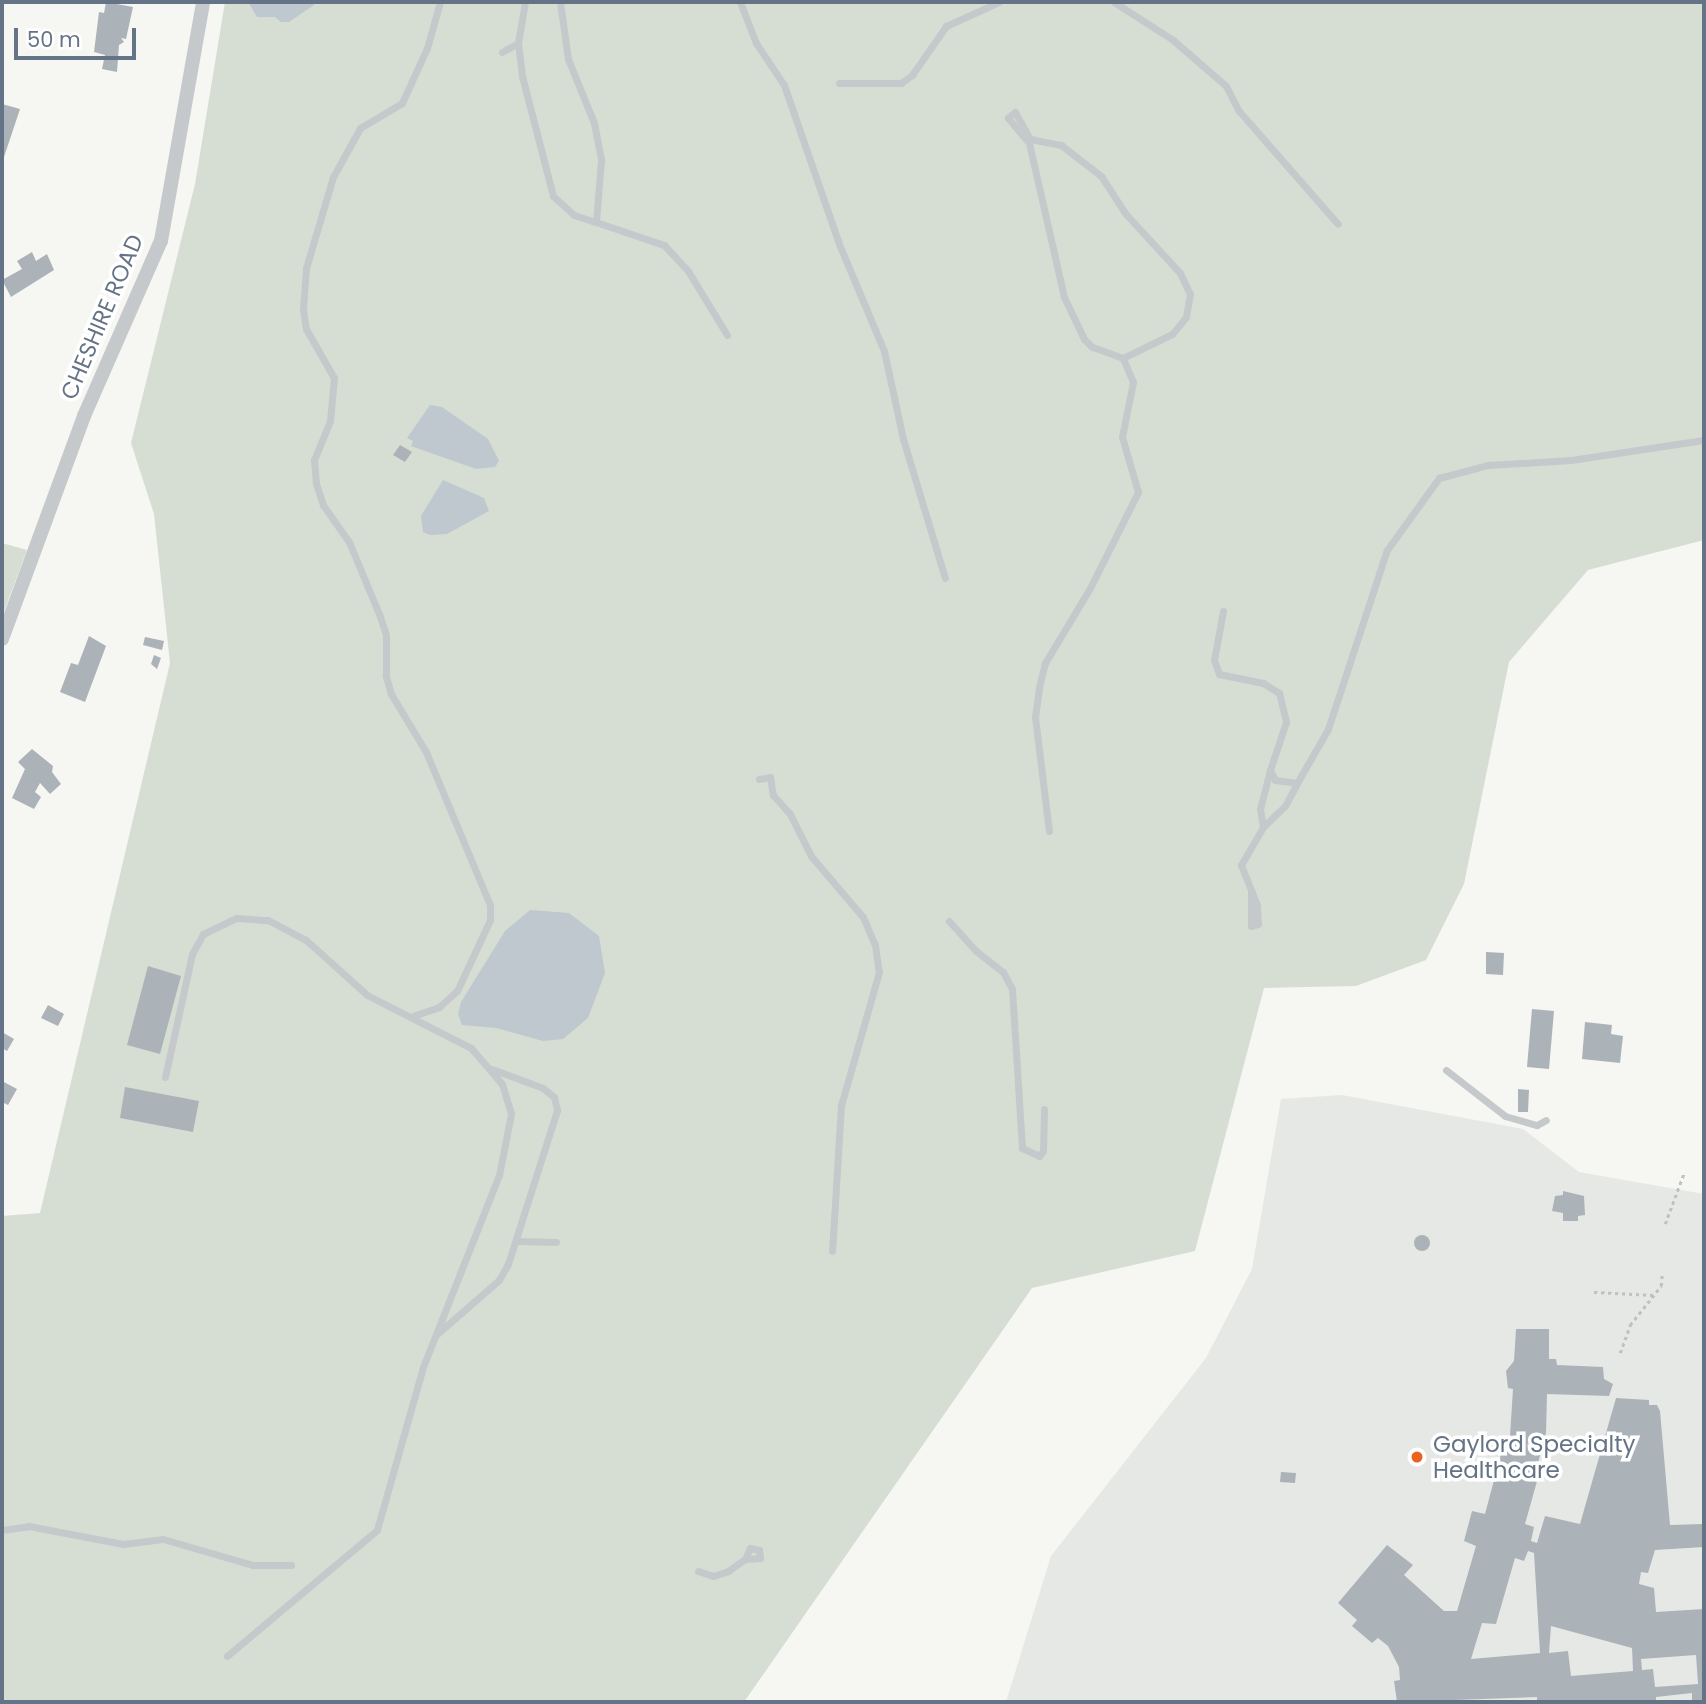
<!DOCTYPE html>
<style>
body{margin:0}
#map{position:relative;width:1706px;height:1704px;overflow:hidden;background:#f6f6f2;font-family:Poppins,sans-serif}
div>[style]{position:absolute}
[style*='--x']{left:calc(var(--x)*1px);top:calc(var(--y)*1px);width:calc(var(--w)*1px);rotate:calc(var(--a)*1deg)}
.built>*{inset:0;background:#e6e8e6}
.green>*{inset:0;background:#d6ded3}
.water>*{inset:0;background:#bec8ce}
.building>*{inset:0;background:#abb3b9}
.round{border-radius:50%}
.path>*{height:2.5px;margin-top:-1.25px;transform-origin:0;background:repeating-linear-gradient(90deg,#bfc0c3 0 3.5px,transparent 0 7px)}
.service>*{height:7px;margin:-3.5px;padding:0 3.5px;transform-origin:3.5px;border-radius:3.5px;background:#c6c9cc}
.minor>*{height:14px;margin:-7px;padding:0 7px;transform-origin:7px;border-radius:7px;background:#c6c9cc}
.dots>*{width:19px;height:19px;translate:-50% -50%;box-sizing:border-box;border:4px solid #fff;border-radius:50%}
span{translate:-50% -50%;white-space:nowrap;text-align:center;line-height:1.15;-webkit-text-stroke:7px #fff;paint-order:stroke}
.street-label{font-size:23px;color:#647385}
.poi-label{font-size:23px;color:#647385}
.left{translate:0 -50%;text-align:left}
.frame{position:absolute;inset:0;border:4px solid #647385;pointer-events:none}
.scale{position:absolute;left:14px;top:28px;width:122px;height:32px;box-sizing:border-box;border:4px solid #647385;border-top:0;padding-left:9px;font-size:21px;line-height:24px;white-space:nowrap;color:#647385;-webkit-text-stroke:5px #fff;paint-order:stroke}
</style>
<div id="map">
<div class="built">
<div style="clip-path:polygon(1342px 1095px,1523px 1129px,1579px 1172px,1704px 1194px,1704px 1702px,1006px 1702px,1051px 1556px,1206px 1358px,1252px 1269px,1281px 1099px)"></div>
</div>
<div class="green">
<div style="clip-path:polygon(225px 2px,1704px 2px,1704px 540px,1588px 570px,1509px 662px,1464px 884px,1426px 960px,1356px 986px,1264px 988px,1195px 1251px,1032px 1288px,744px 1702px,2px 1702px,2px 1216px,40px 1213px,170px 663px,154px 514px,131px 443px,195px 184px)"></div>
<div style="clip-path:polygon(2px 543px,27px 550px,2px 617px)"></div>
</div>
<div class="water">
<div style="clip-path:polygon(248px 2px,313px 2px,314px 5px,289px 22px,281px 22px,275px 17px,257px 17px)"></div>
<div style="clip-path:polygon(430px 405px,442px 407px,488px 439px,499px 461px,495px 467px,476px 469px,411px 446px,413px 441px,407px 438px)"></div>
<div style="clip-path:polygon(443px 480px,484px 498px,489px 511px,447px 534px,430px 535px,423px 532px,421px 516px)"></div>
<div style="clip-path:polygon(530px 910px,569px 913px,599px 936px,605px 973px,588px 1018px,563px 1039px,543px 1041px,496px 1028px,462px 1025px,458px 1014px,461px 1002px,505px 931px)"></div>
</div>
<div class="building">
<div style="clip-path:polygon(106px 2px,133px 7px,126px 39px,121px 38px,124px 42px,119px 45px,117px 72px,102px 69px,105px 55px,94px 52px,99px 12px,104px 13px)"></div>
<div style="clip-path:polygon(2px 104px,20px 109px,3px 160px,2px 159px)"></div>
<div style="clip-path:polygon(32px 252px,36px 261px,47px 254px,54px 270px,11px 297px,2px 280px,22px 269px,17px 261px)"></div>
<div style="clip-path:polygon(400px 445px,412px 452px,405px 462px,393px 455px)"></div>
<div style="clip-path:polygon(89px 636px,106px 646px,85px 702px,60px 692px,71px 663px,78px 665px)"></div>
<div style="clip-path:polygon(145px 637px,164px 641px,162px 650px,143px 645px)"></div>
<div style="clip-path:polygon(154px 655px,161px 658px,157px 669px,151px 664px)"></div>
<div style="clip-path:polygon(32px 749px,53px 766px,52px 772px,61px 784px,50px 794px,40px 783px,35px 792px,41px 797px,34px 809px,12px 798px,25px 769px,18px 762px)"></div>
<div style="clip-path:polygon(1486px 952px,1504px 953px,1503px 975px,1486px 974px)"></div>
<div style="clip-path:polygon(148px 966px,181px 976px,160px 1054px,127px 1045px)"></div>
<div style="clip-path:polygon(48px 1005px,64px 1014px,58px 1026px,41px 1018px)"></div>
<div style="clip-path:polygon(1532px 1009px,1554px 1011px,1549px 1069px,1527px 1067px)"></div>
<div style="clip-path:polygon(1585px 1022px,1612px 1025px,1611px 1034px,1623px 1036px,1620px 1063px,1582px 1059px)"></div>
<div style="clip-path:polygon(2px 1032px,14px 1039px,7px 1051px,2px 1048px)"></div>
<div style="clip-path:polygon(2px 1081px,17px 1089px,8px 1105px,2px 1102px)"></div>
<div style="clip-path:polygon(125px 1087px,199px 1101px,193px 1132px,120px 1118px)"></div>
<div style="clip-path:polygon(1518px 1089px,1529px 1090px,1528px 1112px,1518px 1112px)"></div>
<div style="clip-path:polygon(1563px 1191px,1584px 1196px,1585px 1215px,1578px 1216px,1578px 1221px,1563px 1221px,1563px 1213px,1552px 1211px,1555px 1196px,1563px 1195px)"></div>
<div class="round" style="left:1414px;top:1235px;width:16px;height:16px"></div>
<div style="clip-path:polygon(evenodd,1516px 1329px,1549px 1329px,1549px 1359px,1556px 1359px,1557px 1365px,1603px 1367px,1604px 1379px,1613px 1384px,1609px 1396px,1547px 1394px,1546px 1433px,1538px 1463px,1541px 1467px,1525px 1524px,1534px 1527px,1531px 1541px,1537px 1543px,1545px 1516px,1580px 1524px,1616px 1398px,1649px 1400px,1649px 1405px,1657px 1405px,1660px 1411px,1670px 1525px,1703px 1524px,1704px 1547px,1655px 1550px,1648px 1573px,1641px 1572px,1639px 1584px,1654px 1588px,1656px 1612px,1704px 1609px,1704px 1702px,1692px 1702px,1692px 1693px,1656px 1697px,1656px 1702px,1537px 1702px,1537px 1697px,1397px 1702px,1394px 1681px,1400px 1680px,1399px 1667px,1388px 1646px,1378px 1638px,1372px 1643px,1352px 1626px,1357px 1620px,1338px 1603px,1387px 1545px,1413px 1565px,1404px 1575px,1444px 1611px,1457px 1611px,1476px 1546px,1464px 1541px,1472px 1511px,1485px 1514px,1501px 1454px,1509px 1451px,1513px 1389px,1508px 1388px,1506px 1371px,1514px 1361px,1516px 1329px,1528px 1551px,1534px 1553px,1540px 1653px,1471px 1659px,1482px 1623px,1496px 1624px,1515px 1558px,1524px 1561px,1528px 1551px,1516px 1329px,1551px 1626px,1632px 1648px,1633px 1671px,1571px 1676px,1568px 1651px,1549px 1653px,1551px 1626px,1516px 1329px,1696px 1655px,1698px 1684px,1655px 1687px,1653px 1669px,1642px 1670px,1641px 1659px,1696px 1655px)"></div>
<div style="clip-path:polygon(1281px 1472px,1296px 1473px,1295px 1483px,1280px 1482px)"></div>
</div>
<div class="path">
<div style="--x:1665;--y:1224;--w:54;--a:-69.6"></div>
<div style="--x:1594;--y:1292;--w:60;--a:2.9"></div>
<div style="--x:1620;--y:1353;--w:30;--a:-70"></div>
<div style="--x:1630;--y:1325;--w:50;--a:-51.5"></div>
<div style="--x:1661;--y:1286;--w:11;--a:-85"></div>
</div>
<div class="service">
<div style="--x:525;--y:2;--w:42;--a:99.7"></div>
<div style="--x:518;--y:43;--w:33;--a:83"></div>
<div style="--x:522;--y:76;--w:124;--a:75.5"></div>
<div style="--x:553;--y:196;--w:28;--a:42"></div>
<div style="--x:574;--y:215;--w:23;--a:18"></div>
<div style="--x:560;--y:2;--w:58;--a:82"></div>
<div style="--x:568;--y:59;--w:69;--a:67.9"></div>
<div style="--x:594;--y:123;--w:38;--a:79"></div>
<div style="--x:601;--y:160;--w:62;--a:94.6"></div>
<div style="--x:596;--y:222;--w:72;--a:18.7"></div>
<div style="--x:664;--y:245;--w:35;--a:47"></div>
<div style="--x:688;--y:271;--w:75;--a:58.6"></div>
<div style="--x:740;--y:2;--w:44;--a:68.7"></div>
<div style="--x:756;--y:43;--w:50;--a:56.3"></div>
<div style="--x:784;--y:85;--w:168;--a:70.9"></div>
<div style="--x:839;--y:244;--w:116;--a:67.2"></div>
<div style="--x:884;--y:351;--w:90;--a:77.8"></div>
<div style="--x:903;--y:439;--w:145;--a:73.2"></div>
<div style="--x:1114;--y:2;--w:70;--a:32.8"></div>
<div style="--x:1173;--y:40;--w:70;--a:41"></div>
<div style="--x:1226;--y:86;--w:28;--a:63"></div>
<div style="--x:1239;--y:111;--w:150;--a:48.8"></div>
<div style="--x:502;--y:52;--w:18;--a:-29"></div>
<div style="--x:839;--y:83;--w:62;--a:0"></div>
<div style="--x:901;--y:83;--w:14;--a:-36"></div>
<div style="--x:912;--y:75;--w:60;--a:-55.2"></div>
<div style="--x:946;--y:26;--w:58;--a:-24.4"></div>
<div style="--x:1223;--y:611;--w:50;--a:100.4"></div>
<div style="--x:1214;--y:660;--w:15;--a:70"></div>
<div style="--x:1219;--y:674;--w:45;--a:11.6"></div>
<div style="--x:1263;--y:683;--w:19;--a:32"></div>
<div style="--x:1279;--y:693;--w:30;--a:76"></div>
<div style="--x:1286;--y:722;--w:51;--a:108.4"></div>
<div style="--x:1270;--y:770;--w:11;--a:63"></div>
<div style="--x:1275;--y:780;--w:22;--a:8"></div>
<div style="--x:1297;--y:783;--w:62;--a:-60.1"></div>
<div style="--x:1328;--y:729;--w:188;--a:-71.8"></div>
<div style="--x:1387;--y:550;--w:89;--a:-54.2"></div>
<div style="--x:1439;--y:478;--w:51;--a:-14.9"></div>
<div style="--x:1488;--y:465;--w:83;--a:-3.4"></div>
<div style="--x:1571;--y:460;--w:134;--a:-8.6"></div>
<div style="--x:759;--y:779;--w:11;--a:-10"></div>
<div style="--x:770;--y:777;--w:18;--a:81"></div>
<div style="--x:773;--y:795;--w:25;--a:48"></div>
<div style="--x:790;--y:814;--w:47;--a:63.4"></div>
<div style="--x:811;--y:856;--w:80;--a:49.6"></div>
<div style="--x:863;--y:917;--w:30;--a:67"></div>
<div style="--x:875;--y:945;--w:27;--a:82"></div>
<div style="--x:879;--y:972;--w:138;--a:105.9"></div>
<div style="--x:841;--y:1105;--w:146;--a:93.5"></div>
<div style="--x:1263;--y:827;--w:30;--a:-44"></div>
<div style="--x:1285;--y:806;--w:26;--a:-62"></div>
<div style="--x:1049;--y:831;--w:115;--a:-97"></div>
<div style="--x:1035;--y:717;--w:30;--a:-82"></div>
<div style="--x:1039;--y:687;--w:25;--a:-76"></div>
<div style="--x:1045;--y:663;--w:87;--a:-59"></div>
<div style="--x:1090;--y:588;--w:107;--a:-63.4"></div>
<div style="--x:1138;--y:492;--w:57;--a:-106.2"></div>
<div style="--x:1122;--y:437;--w:56;--a:-78.7"></div>
<div style="--x:1133;--y:382;--w:26;--a:-113"></div>
<div style="--x:1123;--y:358;--w:33;--a:-160"></div>
<div style="--x:1092;--y:347;--w:11;--a:-135"></div>
<div style="--x:1084;--y:339;--w:47;--a:-115.5"></div>
<div style="--x:1064;--y:297;--w:158;--a:-102.8"></div>
<div style="--x:1029;--y:143;--w:33;--a:-130"></div>
<div style="--x:1008;--y:118;--w:9;--a:-41"></div>
<div style="--x:1015;--y:112;--w:31;--a:61"></div>
<div style="--x:1030;--y:139;--w:32;--a:11"></div>
<div style="--x:1061;--y:145;--w:51;--a:37.8"></div>
<div style="--x:1101;--y:176;--w:44;--a:57"></div>
<div style="--x:1125;--y:213;--w:81;--a:47.5"></div>
<div style="--x:1180;--y:273;--w:23;--a:65"></div>
<div style="--x:1190;--y:294;--w:23;--a:100"></div>
<div style="--x:1186;--y:317;--w:22;--a:129"></div>
<div style="--x:1172;--y:334;--w:55;--a:153.9"></div>
<div style="--x:1251;--y:892;--w:34;--a:90"></div>
<div style="--x:1251;--y:926;--w:7;--a:-16"></div>
<div style="--x:1258;--y:924;--w:19;--a:-93"></div>
<div style="--x:1257;--y:905;--w:43;--a:-111.8"></div>
<div style="--x:1241;--y:865;--w:44;--a:-59.9"></div>
<div style="--x:1263;--y:827;--w:18;--a:-99"></div>
<div style="--x:1260;--y:809;--w:40;--a:-75.6"></div>
<div style="--x:949;--y:921;--w:40;--a:48"></div>
<div style="--x:976;--y:951;--w:34;--a:38"></div>
<div style="--x:1003;--y:972;--w:19;--a:62"></div>
<div style="--x:1012;--y:989;--w:159;--a:86.4"></div>
<div style="--x:1022;--y:1148;--w:19;--a:25"></div>
<div style="--x:1039;--y:1156;--w:6;--a:-51"></div>
<div style="--x:1043;--y:1151;--w:42;--a:-88.6"></div>
<div style="--x:413;--y:1016;--w:28;--a:-19"></div>
<div style="--x:439;--y:1007;--w:24;--a:-42"></div>
<div style="--x:457;--y:991;--w:78;--a:-65.1"></div>
<div style="--x:490;--y:920;--w:15;--a:-90"></div>
<div style="--x:490;--y:905;--w:166;--a:-112.7"></div>
<div style="--x:426;--y:752;--w:68;--a:-121.1"></div>
<div style="--x:391;--y:694;--w:19;--a:-106"></div>
<div style="--x:386;--y:676;--w:41;--a:-90"></div>
<div style="--x:386;--y:635;--w:22;--a:-108"></div>
<div style="--x:379;--y:614;--w:78;--a:-112.6"></div>
<div style="--x:349;--y:542;--w:45;--a:-125.1"></div>
<div style="--x:323;--y:505;--w:23;--a:-108"></div>
<div style="--x:316;--y:483;--w:23;--a:-95"></div>
<div style="--x:314;--y:460;--w:42;--a:-67.7"></div>
<div style="--x:330;--y:421;--w:43;--a:-84.7"></div>
<div style="--x:334;--y:378;--w:56;--a:-119.7"></div>
<div style="--x:306;--y:329;--w:20;--a:-99"></div>
<div style="--x:303;--y:309;--w:41;--a:-85.8"></div>
<div style="--x:306;--y:268;--w:95;--a:-73.5"></div>
<div style="--x:333;--y:177;--w:56;--a:-61.1"></div>
<div style="--x:360;--y:128;--w:49;--a:-30.8"></div>
<div style="--x:402;--y:103;--w:60;--a:-65.6"></div>
<div style="--x:427;--y:48;--w:48;--a:-74.2"></div>
<div style="--x:1446;--y:1070;--w:75;--a:37.9"></div>
<div style="--x:1505;--y:1116;--w:33;--a:16"></div>
<div style="--x:1537;--y:1125;--w:10;--a:-29"></div>
<div style="--x:165;--y:1077;--w:126;--a:-77.6"></div>
<div style="--x:192;--y:954;--w:23;--a:-61"></div>
<div style="--x:203;--y:934;--w:37;--a:-26"></div>
<div style="--x:236;--y:918;--w:32;--a:4"></div>
<div style="--x:268;--y:920;--w:43;--a:27.8"></div>
<div style="--x:306;--y:940;--w:82;--a:42"></div>
<div style="--x:367;--y:995;--w:117;--a:27"></div>
<div style="--x:471;--y:1048;--w:48;--a:49.3"></div>
<div style="--x:502;--y:1084;--w:31;--a:73"></div>
<div style="--x:511;--y:1114;--w:62;--a:101.1"></div>
<div style="--x:499;--y:1175;--w:206;--a:111.6"></div>
<div style="--x:423;--y:1367;--w:169;--a:105.8"></div>
<div style="--x:377;--y:1530;--w:196;--a:140"></div>
<div style="--x:516;--y:1241;--w:40;--a:1.4"></div>
<div style="--x:437;--y:1334;--w:82;--a:-41.1"></div>
<div style="--x:499;--y:1280;--w:18;--a:-61"></div>
<div style="--x:508;--y:1264;--w:162;--a:-72.3"></div>
<div style="--x:557;--y:1110;--w:13;--a:-103"></div>
<div style="--x:554;--y:1097;--w:14;--a:-141"></div>
<div style="--x:543;--y:1088;--w:54;--a:-159.6"></div>
<div style="--x:2;--y:1530;--w:27;--a:-8"></div>
<div style="--x:29;--y:1526;--w:96;--a:10.8"></div>
<div style="--x:123;--y:1544;--w:40;--a:-7.1"></div>
<div style="--x:163;--y:1539;--w:94;--a:16.1"></div>
<div style="--x:253;--y:1565;--w:38;--a:0"></div>
<div style="--x:698;--y:1571;--w:16;--a:18"></div>
<div style="--x:713;--y:1576;--w:16;--a:-18"></div>
<div style="--x:728;--y:1571;--w:21;--a:-35"></div>
<div style="--x:745;--y:1559;--w:15;--a:-4"></div>
<div style="--x:760;--y:1558;--w:8;--a:-97"></div>
<div style="--x:759;--y:1550;--w:9;--a:-167"></div>
<div style="--x:750;--y:1548;--w:12;--a:114"></div>
</div>
<div class="minor">
<div style="--x:2;--y:639;--w:238;--a:-69.8"></div>
<div style="--x:84;--y:416;--w:191;--a:-66.3"></div>
<div style="--x:161;--y:241;--w:243;--a:-80"></div>
</div>
<div class="dots">
<div style="left:1417px;top:1457px;background:#ea621e"></div>
</div>
<div class="street-label">
<span style="left:102px;top:317px;rotate:-67deg">CHESHIRE ROAD</span>
</div>
<div class="poi-label">
<span class="left" style="left:1433px;top:1457px">Gaylord Specialty<br>Healthcare</span>
</div>
<div class="frame"></div>
<div class="scale">50 m</div>
</div>
